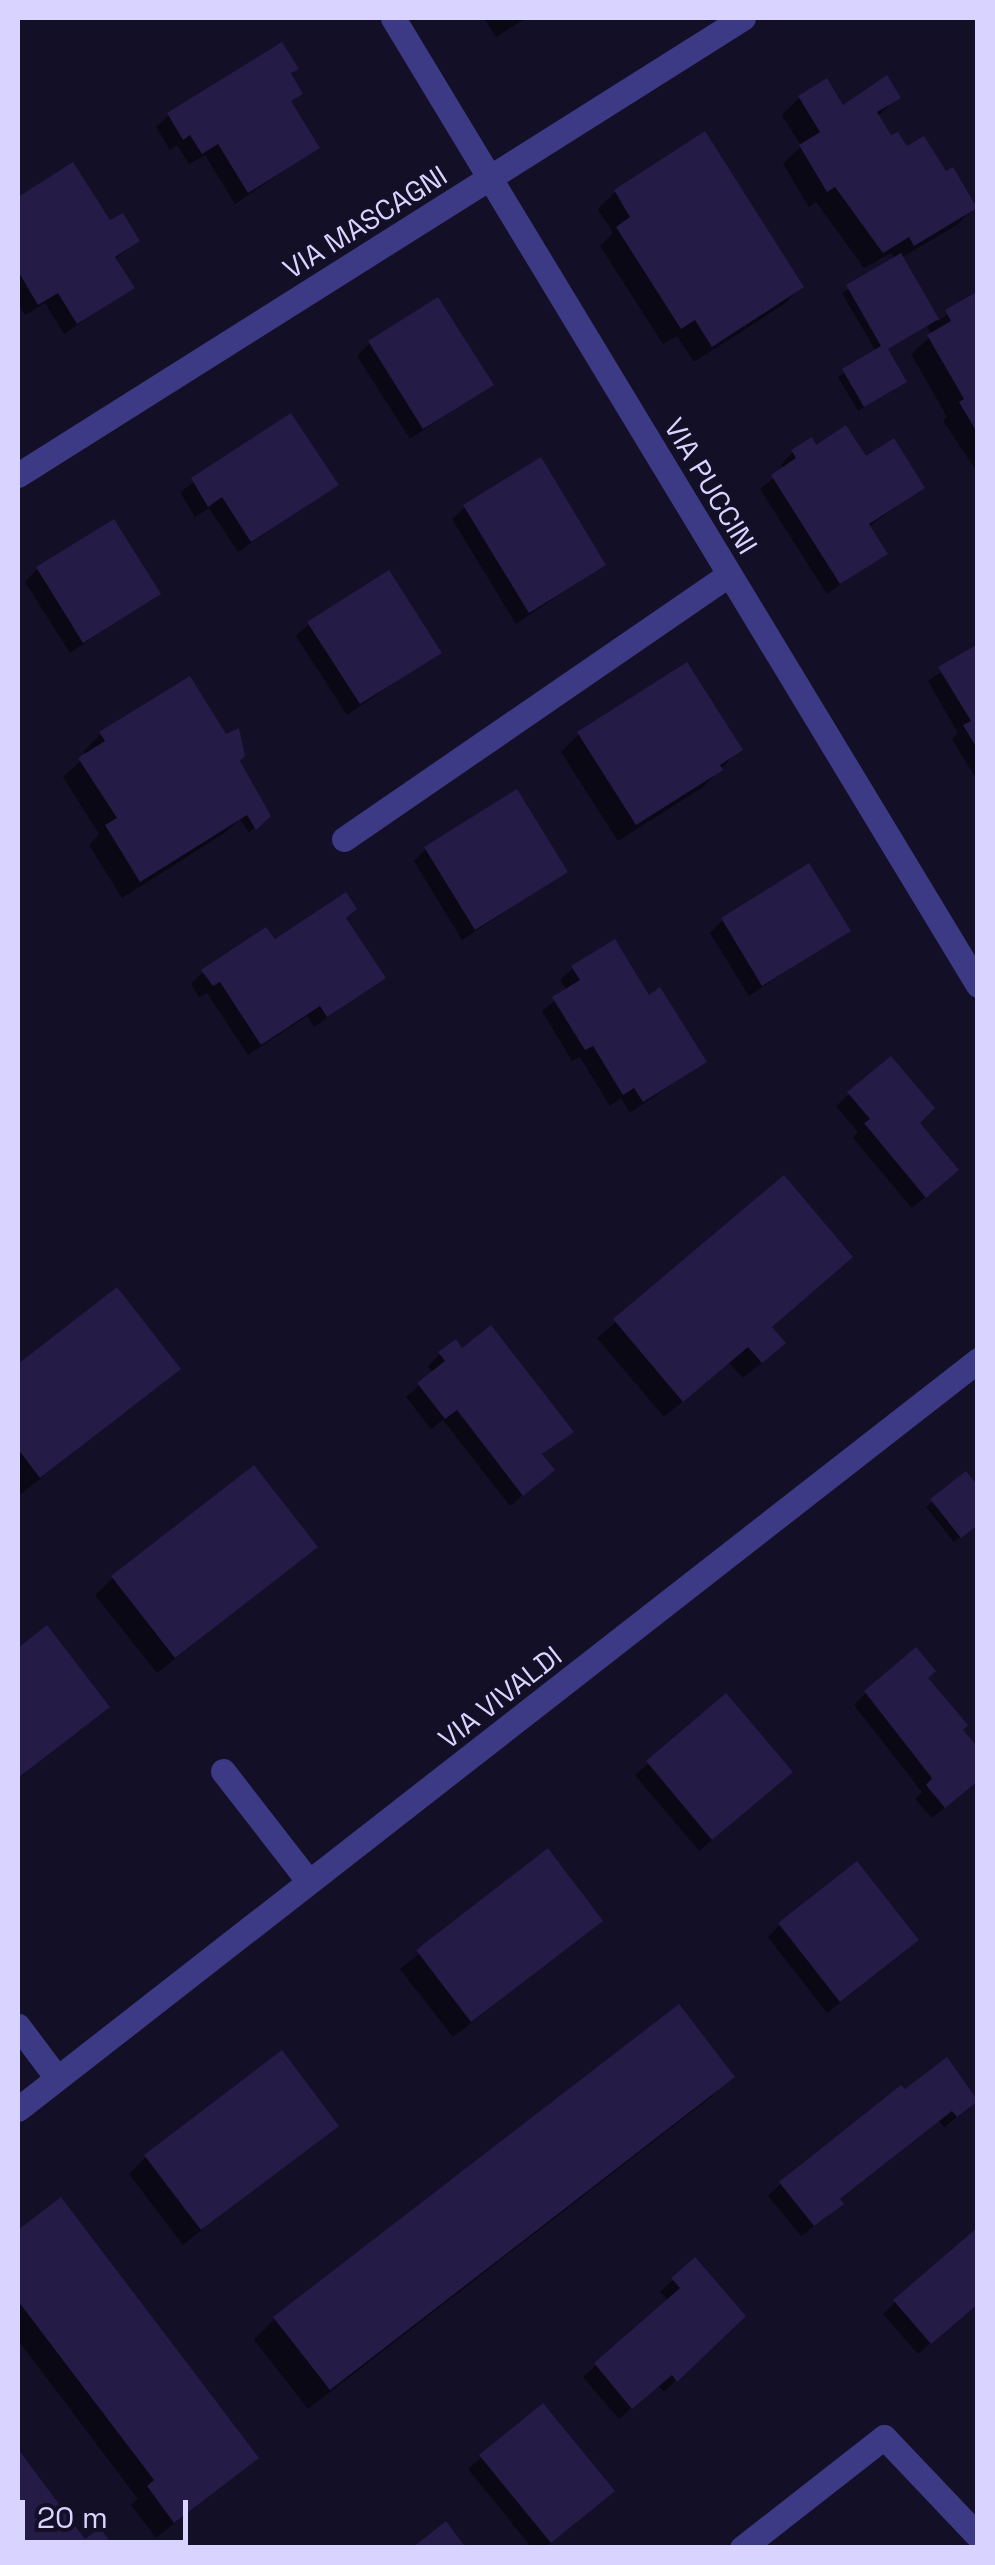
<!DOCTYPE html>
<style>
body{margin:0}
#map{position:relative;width:995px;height:2565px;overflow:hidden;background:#130f26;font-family:"Space Grotesk",sans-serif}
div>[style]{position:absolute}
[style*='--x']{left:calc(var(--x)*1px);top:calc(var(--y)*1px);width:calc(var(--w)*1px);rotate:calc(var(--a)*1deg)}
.shadow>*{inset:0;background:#0007}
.building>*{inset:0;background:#241b47}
.minor>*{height:25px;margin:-12.5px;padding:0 12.5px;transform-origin:12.5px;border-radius:12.5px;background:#3d3a85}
span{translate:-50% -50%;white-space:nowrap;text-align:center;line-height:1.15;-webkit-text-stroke:8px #130f26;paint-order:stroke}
.street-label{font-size:28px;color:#d9d4ff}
.frame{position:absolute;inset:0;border:20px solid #d9d4ff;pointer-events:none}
.scale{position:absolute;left:20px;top:2500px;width:168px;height:45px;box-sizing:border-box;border:5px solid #d9d4ff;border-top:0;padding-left:12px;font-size:30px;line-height:35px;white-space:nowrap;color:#d9d4ff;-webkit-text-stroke:8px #130f26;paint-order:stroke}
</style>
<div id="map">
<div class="shadow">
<div style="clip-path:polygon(484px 18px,526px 18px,496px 37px)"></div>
<div style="clip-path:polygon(296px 68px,289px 75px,300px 93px,289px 103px,317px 148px,235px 204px,205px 155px,189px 164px,177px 145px,170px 150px,156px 127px,169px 115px)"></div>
<div style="clip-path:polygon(898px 97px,877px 117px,890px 138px,945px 175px,974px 208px,957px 225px,901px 258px,938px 321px,978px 294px,978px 473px,943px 421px,947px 417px,911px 354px,932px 335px,927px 326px,886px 350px,904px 382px,858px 411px,838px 377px,876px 352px,842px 293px,895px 260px,891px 253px,864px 268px,816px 202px,809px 207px,783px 164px,801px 146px,782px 115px,799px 98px,842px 109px)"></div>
<div style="clip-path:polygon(705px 135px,801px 287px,784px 304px,694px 362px,677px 336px,663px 344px,600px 246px,613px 233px,598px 209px,615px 192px)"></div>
<div style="clip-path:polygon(72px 165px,109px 224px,137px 241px,114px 260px,131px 288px,64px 334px,45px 303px,25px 315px,18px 303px,18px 200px)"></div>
<div style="clip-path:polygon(370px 343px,491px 384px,410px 439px,357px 356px)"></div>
<div style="clip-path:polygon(290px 416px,335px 485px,238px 552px,209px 508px,195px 517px,180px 492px)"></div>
<div style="clip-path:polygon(815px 449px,865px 460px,922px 488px,868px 527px,884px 553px,827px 594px,760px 489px,784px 470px,781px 465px,793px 452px)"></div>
<div style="clip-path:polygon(465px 507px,603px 565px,516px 624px,452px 519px)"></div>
<div style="clip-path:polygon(37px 569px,158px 593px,70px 653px,25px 582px)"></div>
<div style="clip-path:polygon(309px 624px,439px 652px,347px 715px,296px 636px)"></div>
<div style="clip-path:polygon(978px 647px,978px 782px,952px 739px,958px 733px,928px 681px)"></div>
<div style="clip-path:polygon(101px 734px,237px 761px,268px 815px,249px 833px,240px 819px,226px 832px,122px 898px,89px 845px,99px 834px,63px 777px,86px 756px,84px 751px)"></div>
<div style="clip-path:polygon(579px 734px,740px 749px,703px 787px,618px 841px,561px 752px)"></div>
<div style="clip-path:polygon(426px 849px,565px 872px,462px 940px,414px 861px)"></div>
<div style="clip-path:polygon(344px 919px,383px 977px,314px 1027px,307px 1016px,248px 1055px,207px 993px,199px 997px,191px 984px,203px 972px)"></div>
<div style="clip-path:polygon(723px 920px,848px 930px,749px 996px,710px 933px)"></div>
<div style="clip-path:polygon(573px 968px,648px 998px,704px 1062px,630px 1113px,621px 1098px,610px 1106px,580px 1057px,572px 1061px,542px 1011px,567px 991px,560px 980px)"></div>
<div style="clip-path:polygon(891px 1059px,944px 1182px,912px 1208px,853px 1138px,858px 1132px,836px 1106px)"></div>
<div style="clip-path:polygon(784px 1179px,765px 1360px,743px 1378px,729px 1363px,664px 1417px,597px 1338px)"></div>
<div style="clip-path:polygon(117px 1291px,177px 1369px,21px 1494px,18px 1489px,18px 1367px)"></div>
<div style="clip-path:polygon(462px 1351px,570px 1432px,540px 1456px,552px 1470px,510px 1506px,443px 1420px,431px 1429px,406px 1397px,433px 1373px,428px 1366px,440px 1354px)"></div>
<div style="clip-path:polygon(965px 1475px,978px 1523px,954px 1542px,926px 1507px)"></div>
<div style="clip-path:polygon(315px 1547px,157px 1673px,95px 1595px,113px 1578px)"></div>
<div style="clip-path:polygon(46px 1629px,106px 1707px,18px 1779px,18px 1651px)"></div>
<div style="clip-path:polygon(926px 1678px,960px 1730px,978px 1780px,932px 1818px,915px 1799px,922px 1792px,854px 1705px,866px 1693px)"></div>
<div style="clip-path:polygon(726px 1697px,777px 1784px,699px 1851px,635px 1775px)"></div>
<div style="clip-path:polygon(547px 1852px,600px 1921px,453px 2037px,400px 1969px)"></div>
<div style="clip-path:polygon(780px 1925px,904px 1952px,827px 2013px,768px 1937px)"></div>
<div style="clip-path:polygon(732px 2077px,711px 2097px,308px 2409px,254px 2340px,275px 2319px)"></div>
<div style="clip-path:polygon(977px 2099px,944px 2128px,939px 2121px,838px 2201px,828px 2216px,801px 2236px,768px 2196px,780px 2184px)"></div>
<div style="clip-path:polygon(335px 2125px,183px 2245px,129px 2174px,146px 2157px)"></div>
<div style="clip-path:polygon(60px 2201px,256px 2458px,156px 2538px,131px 2505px,138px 2499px,18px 2340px,18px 2233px)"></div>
<div style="clip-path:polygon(673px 2280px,742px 2316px,664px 2392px,658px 2385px,619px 2419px,583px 2377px,669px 2301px,660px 2292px)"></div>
<div style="clip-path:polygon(895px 2302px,978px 2302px,918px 2354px,883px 2314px)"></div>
<div style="clip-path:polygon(542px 2406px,599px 2503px,545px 2548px,532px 2548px,468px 2469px)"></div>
</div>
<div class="building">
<div style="clip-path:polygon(282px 42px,299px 69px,291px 73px,303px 94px,291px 101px,320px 148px,248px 193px,218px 144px,202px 154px,190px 135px,183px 140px,167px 113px)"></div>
<div style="clip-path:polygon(887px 75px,901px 98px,877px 112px,891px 135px,898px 132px,907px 146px,924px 136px,946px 171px,953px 167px,977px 208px,914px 246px,909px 237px,883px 253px,835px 187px,827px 192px,799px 145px,820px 132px,798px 96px,827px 78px,843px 105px)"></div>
<div style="clip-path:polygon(705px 131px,804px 287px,712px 347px,695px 320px,681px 329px,616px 227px,630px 217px,614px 190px)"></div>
<div style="clip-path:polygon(73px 162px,110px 220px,123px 213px,140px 241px,115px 257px,135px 288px,77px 324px,58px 293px,38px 305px,18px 271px,18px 197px)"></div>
<div style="clip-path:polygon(901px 253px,939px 319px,888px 349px,907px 382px,864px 407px,842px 369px,881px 346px,846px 285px)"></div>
<div style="clip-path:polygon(978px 291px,978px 434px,959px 402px,964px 399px,927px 335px,951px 321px,945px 310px)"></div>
<div style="clip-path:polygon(438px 297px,494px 385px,423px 429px,368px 341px)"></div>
<div style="clip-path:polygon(291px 413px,339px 485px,251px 542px,222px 497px,208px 507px,191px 478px)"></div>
<div style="clip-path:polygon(846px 425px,866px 456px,894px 438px,925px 488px,869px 524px,888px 554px,840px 584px,771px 475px,796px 458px,791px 450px,812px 437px,816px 445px)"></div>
<div style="clip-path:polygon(541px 457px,606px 565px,529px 613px,463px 505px)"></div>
<div style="clip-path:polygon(114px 519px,161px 594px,83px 643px,36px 567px)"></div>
<div style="clip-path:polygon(389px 570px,442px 653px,360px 704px,307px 622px)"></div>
<div style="clip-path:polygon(978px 644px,978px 750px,963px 725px,971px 721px,938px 667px)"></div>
<div style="clip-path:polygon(687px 662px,743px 750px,720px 765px,723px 770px,636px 825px,577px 732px)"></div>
<div style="clip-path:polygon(190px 676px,226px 734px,239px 728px,245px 756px,240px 761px,271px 816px,256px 830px,247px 815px,140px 882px,105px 825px,117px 818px,78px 758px,105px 741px,99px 732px)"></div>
<div style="clip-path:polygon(517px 789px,568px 872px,475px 930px,424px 847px)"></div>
<div style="clip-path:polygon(809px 863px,851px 931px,762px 986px,721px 918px)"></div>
<div style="clip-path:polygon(346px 892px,357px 909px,346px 918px,386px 978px,327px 1017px,320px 1006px,261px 1045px,220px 982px,213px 986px,201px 970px,266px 927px,275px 939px)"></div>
<div style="clip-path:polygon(615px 939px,649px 995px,660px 987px,707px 1062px,643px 1102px,634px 1088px,623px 1095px,593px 1046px,585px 1050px,552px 997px,580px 980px,571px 966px)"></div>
<div style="clip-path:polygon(891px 1056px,935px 1108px,920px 1123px,959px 1170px,926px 1198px,864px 1123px,870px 1119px,847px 1092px)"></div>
<div style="clip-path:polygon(784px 1175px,853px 1257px,772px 1327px,786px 1343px,762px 1363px,748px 1347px,683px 1402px,613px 1319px)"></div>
<div style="clip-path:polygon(117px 1287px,181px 1369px,40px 1478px,18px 1449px,18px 1364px)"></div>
<div style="clip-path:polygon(491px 1325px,574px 1432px,542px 1454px,555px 1470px,523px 1496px,457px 1410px,445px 1419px,417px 1383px,445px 1361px,438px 1352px,456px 1339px,462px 1348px)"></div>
<div style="clip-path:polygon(254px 1465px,318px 1547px,175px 1658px,111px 1576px)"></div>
<div style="clip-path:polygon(966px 1471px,978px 1486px,978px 1525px,961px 1538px,930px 1499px)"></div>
<div style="clip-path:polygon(47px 1625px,110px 1707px,18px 1778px,18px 1648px)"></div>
<div style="clip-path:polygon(916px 1647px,936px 1671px,928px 1678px,968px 1725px,963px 1730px,978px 1747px,978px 1781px,945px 1808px,926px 1785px,932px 1778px,864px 1691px)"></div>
<div style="clip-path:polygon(726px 1693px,793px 1772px,712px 1840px,646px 1761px)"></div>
<div style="clip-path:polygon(548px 1848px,603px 1921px,471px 2022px,416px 1950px)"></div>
<div style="clip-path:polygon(857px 1861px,919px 1940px,840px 2002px,778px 1923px)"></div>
<div style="clip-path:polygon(679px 2004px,735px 2077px,330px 2390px,273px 2317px)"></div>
<div style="clip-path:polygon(282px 2050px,339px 2126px,201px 2230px,144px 2155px)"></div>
<div style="clip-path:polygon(947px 2057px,978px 2101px,957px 2117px,952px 2111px,840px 2199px,844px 2204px,814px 2226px,779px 2182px,901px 2085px,905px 2089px)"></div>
<div style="clip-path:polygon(61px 2197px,259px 2458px,174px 2523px,147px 2486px,154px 2480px,18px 2301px,18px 2230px)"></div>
<div style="clip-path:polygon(978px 2227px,978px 2304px,931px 2344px,893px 2300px)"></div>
<div style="clip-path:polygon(695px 2257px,746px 2316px,677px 2382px,672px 2375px,632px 2409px,594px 2363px,680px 2288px,671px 2278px)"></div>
<div style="clip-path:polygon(543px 2403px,615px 2491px,551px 2543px,479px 2455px)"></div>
<div style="clip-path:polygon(18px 2449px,85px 2539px,100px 2528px,115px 2548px,18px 2548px)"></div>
<div style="clip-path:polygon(446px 2521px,466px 2548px,412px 2548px)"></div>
</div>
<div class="minor">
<div style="--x:393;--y:18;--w:1130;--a:58.83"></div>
<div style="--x:18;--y:475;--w:857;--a:-32.23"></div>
<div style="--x:344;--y:839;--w:467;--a:-34.5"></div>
<div style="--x:223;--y:1771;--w:140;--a:52.2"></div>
<div style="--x:18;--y:2026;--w:65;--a:53.1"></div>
<div style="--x:18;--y:2109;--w:1218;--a:-37.96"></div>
<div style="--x:742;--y:2548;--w:180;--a:-38"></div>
<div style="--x:884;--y:2437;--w:137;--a:46.5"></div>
</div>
<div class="street-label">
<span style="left:365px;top:222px;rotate:-32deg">VIA MASCAGNI</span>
<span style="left:711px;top:486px;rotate:59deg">VIA PUCCINI</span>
<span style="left:500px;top:1697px;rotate:-38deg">VIA VIVALDI</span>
</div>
<div class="frame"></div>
<div class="scale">20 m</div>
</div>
